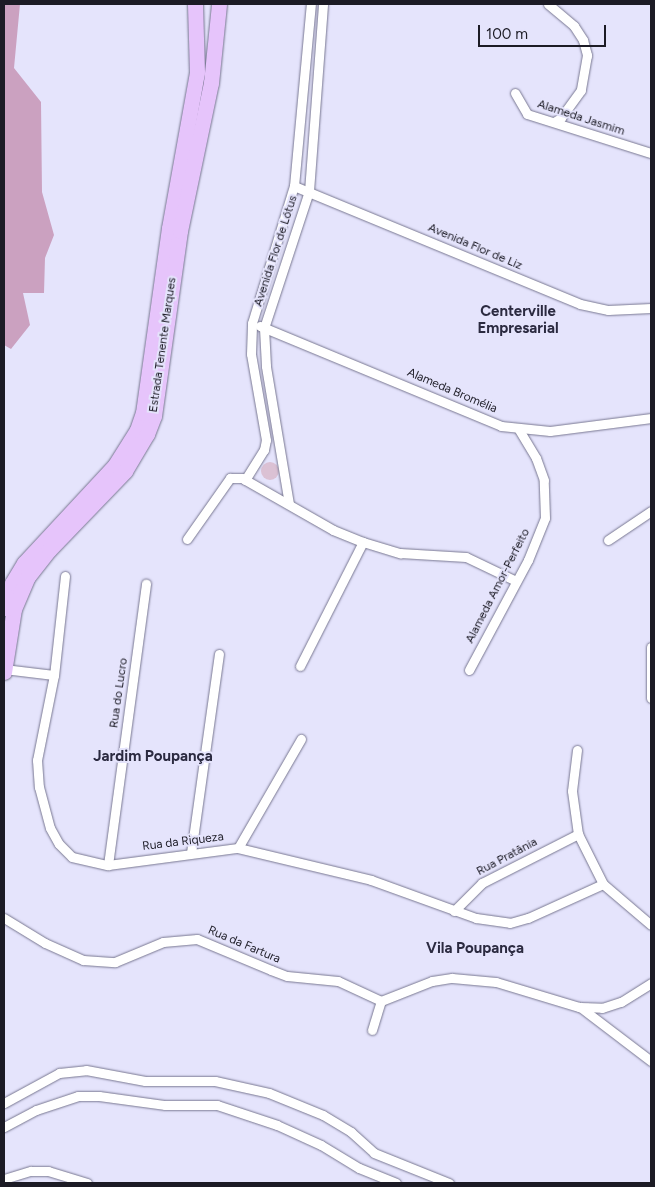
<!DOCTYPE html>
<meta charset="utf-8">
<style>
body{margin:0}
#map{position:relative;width:655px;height:1187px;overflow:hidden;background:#e5e4fc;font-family:Figtree,sans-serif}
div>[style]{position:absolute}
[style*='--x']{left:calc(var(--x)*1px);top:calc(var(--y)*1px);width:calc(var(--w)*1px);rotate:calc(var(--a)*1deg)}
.green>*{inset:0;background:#dbc1d4}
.round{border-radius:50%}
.forest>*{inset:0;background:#cba1c0}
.roads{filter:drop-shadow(0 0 1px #787791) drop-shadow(0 0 1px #787791)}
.minor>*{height:9px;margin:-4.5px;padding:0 4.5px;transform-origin:4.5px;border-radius:4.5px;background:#fff}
.primary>*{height:15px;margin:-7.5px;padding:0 7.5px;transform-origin:7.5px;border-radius:7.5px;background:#e6c4fb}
span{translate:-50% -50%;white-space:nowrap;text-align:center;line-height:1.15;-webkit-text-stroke:4px #e5e4fc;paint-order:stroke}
.street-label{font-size:12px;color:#1c1b25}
.quarter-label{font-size:15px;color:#2b2a40;font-weight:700}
.frame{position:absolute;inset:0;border:5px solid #1c1b25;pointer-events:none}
.scale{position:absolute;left:478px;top:25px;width:128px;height:22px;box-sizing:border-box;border:2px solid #1c1b25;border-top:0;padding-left:6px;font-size:15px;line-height:18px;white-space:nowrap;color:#1c1b25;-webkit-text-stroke:4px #e5e4fc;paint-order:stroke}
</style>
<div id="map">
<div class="green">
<div class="round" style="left:261px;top:462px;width:18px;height:18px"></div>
</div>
<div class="forest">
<div style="clip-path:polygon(4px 4px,20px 4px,14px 68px,41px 102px,42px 192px,54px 235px,45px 258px,44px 293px,23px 293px,30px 325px,11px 349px,4px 345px)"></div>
</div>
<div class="roads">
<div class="minor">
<div style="--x:548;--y:4;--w:34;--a:40"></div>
<div style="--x:574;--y:26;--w:17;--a:57"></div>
<div style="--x:583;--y:40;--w:16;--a:75"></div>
<div style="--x:587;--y:55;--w:36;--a:100"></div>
<div style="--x:581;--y:90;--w:34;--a:126"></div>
<div style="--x:561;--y:118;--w:8;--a:150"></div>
<div style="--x:515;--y:93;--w:24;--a:60"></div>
<div style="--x:527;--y:114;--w:130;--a:17.5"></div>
<div style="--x:294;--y:186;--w:309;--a:22.4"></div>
<div style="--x:580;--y:304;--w:29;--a:12"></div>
<div style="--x:608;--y:310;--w:43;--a:-2.7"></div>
<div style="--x:260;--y:326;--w:261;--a:22.5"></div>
<div style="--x:501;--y:426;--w:49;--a:5.8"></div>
<div style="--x:550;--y:431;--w:102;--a:-7.3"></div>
<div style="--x:245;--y:480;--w:36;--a:-58"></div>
<div style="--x:264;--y:450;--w:10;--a:-79"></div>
<div style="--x:266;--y:440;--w:87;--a:-99.9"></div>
<div style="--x:251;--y:354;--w:31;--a:-88"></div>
<div style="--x:252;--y:323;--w:143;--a:-73"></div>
<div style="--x:294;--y:186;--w:183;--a:-84.7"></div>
<div style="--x:289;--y:504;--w:140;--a:-99.5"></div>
<div style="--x:266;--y:366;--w:38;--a:-93"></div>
<div style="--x:264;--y:328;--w:144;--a:-71.8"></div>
<div style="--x:309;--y:191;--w:188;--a:-85.7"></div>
<div style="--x:187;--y:539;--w:75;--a:-54.8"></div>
<div style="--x:230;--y:478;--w:12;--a:0"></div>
<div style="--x:242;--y:478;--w:105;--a:29.7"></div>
<div style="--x:333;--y:530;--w:32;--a:22"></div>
<div style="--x:363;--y:542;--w:39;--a:17"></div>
<div style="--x:400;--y:553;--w:66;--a:3.5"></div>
<div style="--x:466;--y:557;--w:55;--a:25.6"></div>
<div style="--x:608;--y:540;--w:52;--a:-34"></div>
<div style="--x:65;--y:576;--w:100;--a:96.3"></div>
<div style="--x:54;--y:675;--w:87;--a:101.3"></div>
<div style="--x:37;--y:760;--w:27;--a:86"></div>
<div style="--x:39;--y:787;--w:42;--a:75"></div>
<div style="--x:50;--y:828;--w:18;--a:61"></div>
<div style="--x:59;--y:844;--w:18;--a:45"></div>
<div style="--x:72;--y:857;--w:37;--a:13"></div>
<div style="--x:108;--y:865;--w:131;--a:-7.5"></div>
<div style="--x:238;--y:848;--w:137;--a:13.5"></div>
<div style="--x:371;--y:880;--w:112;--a:19.9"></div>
<div style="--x:476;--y:918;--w:34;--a:8"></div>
<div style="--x:510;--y:923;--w:19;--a:-16"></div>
<div style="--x:528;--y:918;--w:82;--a:-24.4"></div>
<div style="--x:651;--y:647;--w:51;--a:90"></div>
<div style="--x:300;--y:666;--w:139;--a:-63.1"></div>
<div style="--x:4;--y:669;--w:50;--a:6.8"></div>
<div style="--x:469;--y:670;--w:125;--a:-61.8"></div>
<div style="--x:528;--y:560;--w:45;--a:-68"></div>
<div style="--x:545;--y:518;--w:38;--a:-92"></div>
<div style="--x:544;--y:480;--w:23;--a:-110"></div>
<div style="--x:536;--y:458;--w:33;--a:-121"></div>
<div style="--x:577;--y:750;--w:41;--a:97"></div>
<div style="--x:572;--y:791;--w:43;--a:82.1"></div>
<div style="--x:578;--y:834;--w:56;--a:63.4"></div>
<div style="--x:603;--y:884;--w:63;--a:40.5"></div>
<div style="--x:238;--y:848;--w:126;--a:-60"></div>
<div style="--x:191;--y:853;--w:201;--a:-82"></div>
<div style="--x:108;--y:865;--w:284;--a:-82.3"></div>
<div style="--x:454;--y:911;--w:40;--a:-45"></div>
<div style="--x:482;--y:883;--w:108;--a:-27"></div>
<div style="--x:4;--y:918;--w:48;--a:31.4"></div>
<div style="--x:45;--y:943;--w:42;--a:24.1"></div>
<div style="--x:83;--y:960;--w:32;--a:4"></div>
<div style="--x:115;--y:962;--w:52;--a:-22.6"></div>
<div style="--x:163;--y:942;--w:34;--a:-5"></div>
<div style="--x:197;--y:939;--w:80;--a:22.7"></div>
<div style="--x:271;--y:970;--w:17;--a:21"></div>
<div style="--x:287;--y:976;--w:51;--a:5.6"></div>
<div style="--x:338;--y:981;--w:47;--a:24.9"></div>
<div style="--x:381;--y:1001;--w:55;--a:-21.4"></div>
<div style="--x:432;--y:981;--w:20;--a:-9"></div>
<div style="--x:452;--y:978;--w:44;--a:5.2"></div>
<div style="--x:496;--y:982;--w:87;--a:16.8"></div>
<div style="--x:579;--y:1007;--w:23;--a:2"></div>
<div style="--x:602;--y:1008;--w:20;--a:-18"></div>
<div style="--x:621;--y:1002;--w:36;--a:-32"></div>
<div style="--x:580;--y:1007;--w:89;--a:37.3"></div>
<div style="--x:372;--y:1030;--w:30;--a:-73"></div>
<div style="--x:4;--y:1103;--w:63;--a:-28.6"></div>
<div style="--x:59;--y:1073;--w:27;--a:-6"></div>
<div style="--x:86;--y:1070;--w:60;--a:10.6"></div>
<div style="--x:145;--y:1081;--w:70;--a:0"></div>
<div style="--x:215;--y:1081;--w:55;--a:12.5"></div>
<div style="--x:269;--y:1093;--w:58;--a:22.2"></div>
<div style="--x:323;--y:1115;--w:33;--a:31"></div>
<div style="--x:351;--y:1132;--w:31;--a:42"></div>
<div style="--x:374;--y:1153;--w:81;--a:21.8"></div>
<div style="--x:4;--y:1127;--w:36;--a:-28"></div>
<div style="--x:36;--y:1110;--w:44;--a:-18.4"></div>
<div style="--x:78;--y:1096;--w:21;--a:0"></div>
<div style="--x:99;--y:1096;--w:67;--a:7.8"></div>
<div style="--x:165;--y:1105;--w:52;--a:0"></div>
<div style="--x:217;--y:1105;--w:63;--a:18.4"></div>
<div style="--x:277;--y:1125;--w:48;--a:24.4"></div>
<div style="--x:321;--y:1145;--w:44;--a:31.2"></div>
<div style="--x:359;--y:1168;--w:40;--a:22"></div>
<div style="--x:4;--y:1179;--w:28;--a:-17"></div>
<div style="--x:31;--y:1171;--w:17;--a:0"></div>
<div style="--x:48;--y:1171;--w:41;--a:17.1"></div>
</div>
<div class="primary">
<div style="--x:4;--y:608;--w:26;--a:-72"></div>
<div style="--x:12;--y:583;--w:23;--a:-59"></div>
<div style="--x:24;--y:563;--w:134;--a:-47.1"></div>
<div style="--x:115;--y:465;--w:41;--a:-57.8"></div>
<div style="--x:137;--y:430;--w:18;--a:-71"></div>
<div style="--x:143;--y:413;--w:187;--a:-82"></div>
<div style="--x:169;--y:228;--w:158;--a:-79.8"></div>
<div style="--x:197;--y:72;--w:68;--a:-91.7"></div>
<div style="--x:4;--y:672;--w:64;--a:-81"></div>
<div style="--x:14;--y:609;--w:34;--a:-67"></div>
<div style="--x:27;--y:578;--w:36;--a:-52"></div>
<div style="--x:49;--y:550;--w:110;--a:-46.1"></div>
<div style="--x:125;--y:471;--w:43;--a:-59.3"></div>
<div style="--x:147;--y:434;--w:19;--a:-69"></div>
<div style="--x:154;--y:416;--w:187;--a:-82"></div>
<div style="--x:180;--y:231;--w:151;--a:-78.2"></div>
<div style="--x:211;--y:83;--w:79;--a:-84.2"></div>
</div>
</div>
<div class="street-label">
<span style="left:581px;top:118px;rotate:18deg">Alameda Jasmim</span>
<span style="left:475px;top:247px;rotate:23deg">Avenida Flor de Liz</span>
<span style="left:276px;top:251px;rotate:-72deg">Avenida Flor de Lótus</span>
<span style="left:163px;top:345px;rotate:-82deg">Estrada Tenente Marques</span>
<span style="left:452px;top:391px;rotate:23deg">Alameda Bromélia</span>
<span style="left:498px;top:586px;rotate:-63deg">Alameda Amor-Perfeito</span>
<span style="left:119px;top:693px;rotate:-82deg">Rua do Lucro</span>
<span style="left:183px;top:842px;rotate:-7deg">Rua da Riqueza</span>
<span style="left:507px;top:857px;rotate:-28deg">Rua Pratânia</span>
<span style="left:244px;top:945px;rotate:23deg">Rua da Fartura</span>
</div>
<div class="quarter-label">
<span style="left:518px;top:320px">Centerville<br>Empresarial</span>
<span style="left:153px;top:757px">Jardim Poupança</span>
<span style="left:475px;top:949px">Vila Poupança</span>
</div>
<div class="frame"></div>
<div class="scale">100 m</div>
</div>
